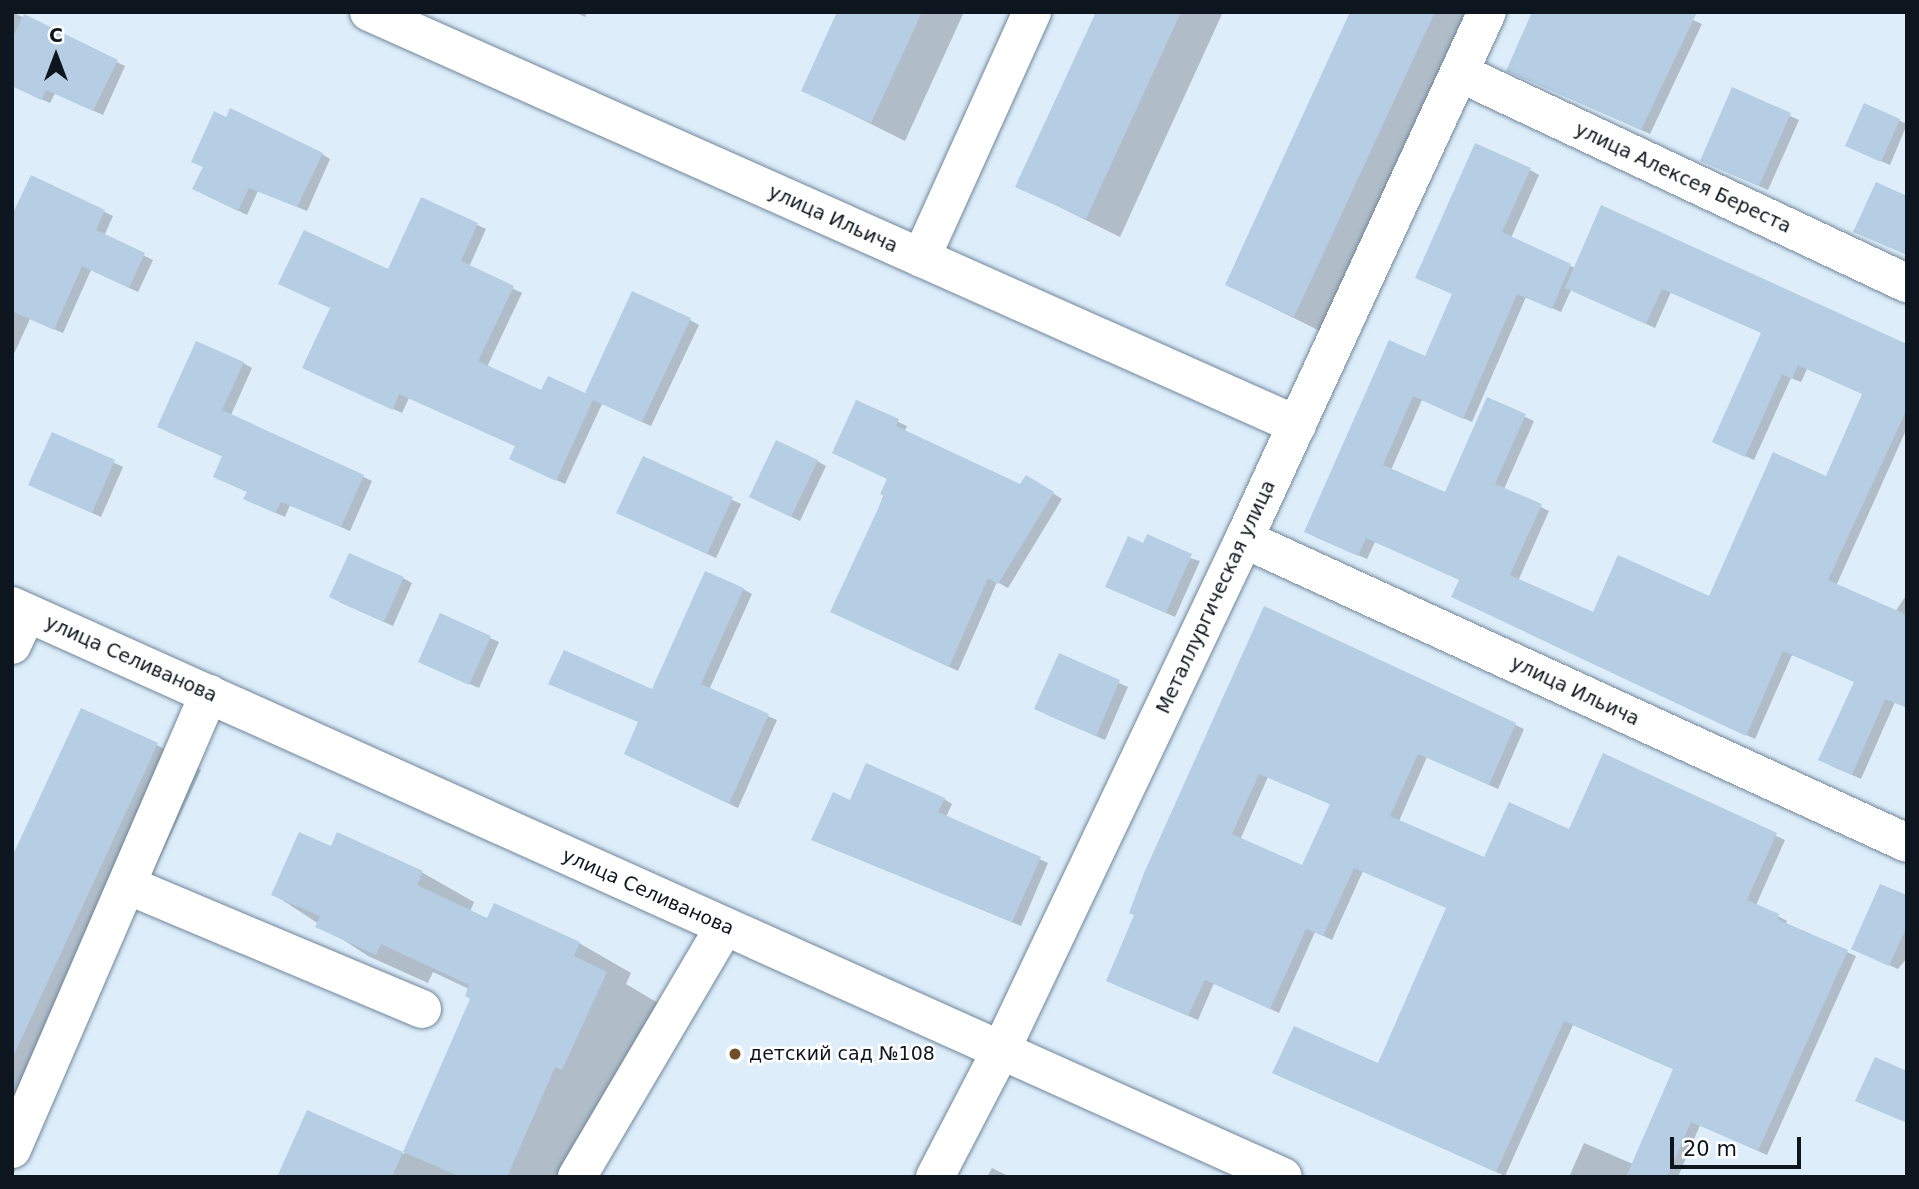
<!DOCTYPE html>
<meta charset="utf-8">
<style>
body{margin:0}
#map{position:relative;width:1919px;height:1189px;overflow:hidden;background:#ddedfa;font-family:"DejaVu Sans",sans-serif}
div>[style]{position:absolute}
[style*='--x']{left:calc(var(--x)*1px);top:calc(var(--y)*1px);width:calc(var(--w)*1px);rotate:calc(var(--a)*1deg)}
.shadow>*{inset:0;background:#0003}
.building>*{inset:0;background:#b5cee4}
.roads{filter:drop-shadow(0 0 2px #70879b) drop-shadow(0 0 2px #70879b)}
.minor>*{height:38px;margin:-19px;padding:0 19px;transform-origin:19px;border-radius:19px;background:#fff}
.dots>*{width:19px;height:19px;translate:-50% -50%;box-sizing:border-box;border:4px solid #fff;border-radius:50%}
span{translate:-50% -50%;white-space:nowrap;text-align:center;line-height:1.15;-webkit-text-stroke:5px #fff;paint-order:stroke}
.street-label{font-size:19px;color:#0d161e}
.poi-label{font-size:19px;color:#0d161e}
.left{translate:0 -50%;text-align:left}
.frame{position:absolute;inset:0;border:14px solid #0d161e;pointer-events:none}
.north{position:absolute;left:21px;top:21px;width:70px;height:70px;-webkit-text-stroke:5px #fff;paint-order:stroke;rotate:0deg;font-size:19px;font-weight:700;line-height:28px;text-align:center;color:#0d161e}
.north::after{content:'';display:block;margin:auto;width:24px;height:32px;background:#0d161e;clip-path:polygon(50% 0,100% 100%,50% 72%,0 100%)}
.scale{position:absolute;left:1670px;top:1137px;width:131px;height:32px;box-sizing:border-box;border:4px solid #0d161e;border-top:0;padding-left:9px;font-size:21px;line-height:24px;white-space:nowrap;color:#0d161e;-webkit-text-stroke:5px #fff;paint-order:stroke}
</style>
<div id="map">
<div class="shadow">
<div style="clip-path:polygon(12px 12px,125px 66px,103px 115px,55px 93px,50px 103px,12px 86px)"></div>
<div style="clip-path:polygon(575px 12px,587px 12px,585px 17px)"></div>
<div style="clip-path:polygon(839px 12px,964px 12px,905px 141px,803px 90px)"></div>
<div style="clip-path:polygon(1098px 12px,1223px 12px,1120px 237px,1017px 186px)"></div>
<div style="clip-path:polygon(1352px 12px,1477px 12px,1328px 335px,1227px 285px)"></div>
<div style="clip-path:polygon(1693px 20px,1702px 24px,1650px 134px,1517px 75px)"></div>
<div style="clip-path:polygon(1733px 90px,1799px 120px,1768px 190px,1711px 165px)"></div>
<div style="clip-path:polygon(1865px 105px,1907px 124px,1890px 165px,1856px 150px)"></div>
<div style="clip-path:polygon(322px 154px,330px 159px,307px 211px,258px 191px,247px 215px,203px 193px,204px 167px)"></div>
<div style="clip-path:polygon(evenodd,1530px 170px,1539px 175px,1511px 238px,1575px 268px,1907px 346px,1907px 428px,1836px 586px,1895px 612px,1907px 594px,1907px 707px,1895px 702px,1861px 779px,1829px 765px,1856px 682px,1792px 655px,1755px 739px,1462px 601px,1461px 580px,1375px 542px,1367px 559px,1315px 537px,1426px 358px,1530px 170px,1571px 290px,1655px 328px,1671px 292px,1763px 333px,1723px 446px,1754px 460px,1791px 378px,1801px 382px,1807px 369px,1864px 394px,1827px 478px,1710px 598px,1594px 614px,1518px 581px,1549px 511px,1504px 489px,1534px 421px,1488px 399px,1446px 494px,1391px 470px,1422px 400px,1472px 422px,1526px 297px,1561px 312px,1571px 290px)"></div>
<div style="clip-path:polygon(32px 178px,113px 216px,104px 236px,153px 260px,138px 292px,91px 270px,63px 333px,30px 319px,12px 358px,12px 220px)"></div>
<div style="clip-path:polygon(422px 199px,486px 229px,469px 267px,522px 293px,487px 367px,542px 392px,586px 396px,690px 320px,699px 325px,651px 426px,602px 404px,565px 484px,520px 463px,517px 447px,409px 398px,402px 413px,313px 372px,389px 271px)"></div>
<div style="clip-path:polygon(243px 363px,252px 368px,231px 415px,372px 481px,350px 531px,290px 505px,285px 517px,254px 503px,224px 457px,168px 432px)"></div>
<div style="clip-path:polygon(857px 402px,907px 426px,904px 432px,1021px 487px,1027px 477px,1062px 499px,1008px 588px,997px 582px,958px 671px,841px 616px,889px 479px)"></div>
<div style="clip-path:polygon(53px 434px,123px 467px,101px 517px,39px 489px)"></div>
<div style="clip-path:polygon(643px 458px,741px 504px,716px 558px,627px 517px)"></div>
<div style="clip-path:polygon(817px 461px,826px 466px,800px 521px,760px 502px)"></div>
<div style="clip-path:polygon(1144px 545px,1200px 561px,1175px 617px,1116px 591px)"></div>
<div style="clip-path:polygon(403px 578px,412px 583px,393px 626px,339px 602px)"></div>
<div style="clip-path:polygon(743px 589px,752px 594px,709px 690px,777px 720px,738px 808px,635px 758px,653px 692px)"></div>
<div style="clip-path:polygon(evenodd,1265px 608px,1524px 729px,1498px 789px,1427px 757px,1399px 821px,1485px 859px,1570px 831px,1604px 756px,1785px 840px,1756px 905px,1787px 921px,1785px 925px,1856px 956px,1767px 1155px,1700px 1125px,1678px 1177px,1569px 1177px,1584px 1143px,1633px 1164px,1675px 1070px,1573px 1025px,1505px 1176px,1283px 1077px,1379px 1066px,1448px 908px,1363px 871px,1332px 940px,1315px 932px,1279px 1013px,1214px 983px,1198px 1020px,1116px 985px,1265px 608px,1268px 777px,1332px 805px,1303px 868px,1240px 840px,1268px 777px)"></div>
<div style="clip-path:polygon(441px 616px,499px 642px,479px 688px,429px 666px)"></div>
<div style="clip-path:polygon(1060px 656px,1128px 687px,1105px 740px,1045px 714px)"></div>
<div style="clip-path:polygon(157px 745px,201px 770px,12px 1177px,12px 861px)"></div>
<div style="clip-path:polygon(944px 799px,952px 804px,946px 817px,1048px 863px,1021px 926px,822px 844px,850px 802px)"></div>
<div style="clip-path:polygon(338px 834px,423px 873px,474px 902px,470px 912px,488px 920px,579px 943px,631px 973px,626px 984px,658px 1003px,571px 1177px,279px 1177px,308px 1112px,404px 1154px,472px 998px,469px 989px,433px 972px,428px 983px,368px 956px,273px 894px,332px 849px)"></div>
<div style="clip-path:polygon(1907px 897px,1907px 958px,1898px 969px,1862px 953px)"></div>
<div style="clip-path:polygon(992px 1168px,1010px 1177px,987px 1177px)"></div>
</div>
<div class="building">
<div style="clip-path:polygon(837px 12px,922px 12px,871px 123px,801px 91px)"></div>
<div style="clip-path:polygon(1096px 12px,1181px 12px,1086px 219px,1015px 187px)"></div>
<div style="clip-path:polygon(1350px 12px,1435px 12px,1294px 317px,1225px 285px)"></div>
<div style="clip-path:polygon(1532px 12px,1697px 12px,1641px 130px,1506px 71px)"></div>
<div style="clip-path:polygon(24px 14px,118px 60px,93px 111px,46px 90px,41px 100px,12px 86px,12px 39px)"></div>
<div style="clip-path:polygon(1732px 87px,1791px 113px,1759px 186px,1700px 161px)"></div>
<div style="clip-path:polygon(1864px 103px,1900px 119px,1881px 162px,1845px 146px)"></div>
<div style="clip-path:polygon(230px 108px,323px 153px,297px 207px,249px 188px,238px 211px,192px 189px,203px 167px,191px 162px,214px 111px,226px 117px)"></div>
<div style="clip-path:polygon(1475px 143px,1531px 168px,1502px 232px,1571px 264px,1552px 309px,1517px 294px,1463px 419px,1413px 396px,1383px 465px,1445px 492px,1487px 397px,1526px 414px,1495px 484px,1542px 504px,1510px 575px,1593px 612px,1618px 555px,1709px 596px,1773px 452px,1826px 476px,1862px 394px,1798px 365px,1792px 379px,1782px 374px,1745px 457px,1712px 442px,1761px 333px,1662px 289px,1646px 324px,1565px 288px,1601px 205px,1907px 344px,1907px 409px,1828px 580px,1907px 615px,1907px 708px,1885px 699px,1852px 775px,1818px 760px,1854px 682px,1783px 651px,1746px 736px,1451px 597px,1459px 580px,1366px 538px,1358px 556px,1304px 532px,1389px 340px,1425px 356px,1452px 294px,1415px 278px)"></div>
<div style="clip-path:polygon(31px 175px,105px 210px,96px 230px,145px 253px,129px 288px,82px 266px,54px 330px,12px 311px,12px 215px)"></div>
<div style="clip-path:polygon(1876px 182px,1907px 196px,1907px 255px,1853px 232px)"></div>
<div style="clip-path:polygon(421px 197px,478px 223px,461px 261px,514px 286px,478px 361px,541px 390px,548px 376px,585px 393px,632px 291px,691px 318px,642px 422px,593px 400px,556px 481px,509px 459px,515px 446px,399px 394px,393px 410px,302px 368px,330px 308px,278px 284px,304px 230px,388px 269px)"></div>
<div style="clip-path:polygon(196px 341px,244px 362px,222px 410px,364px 475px,341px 527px,281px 502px,275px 513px,243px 499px,247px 492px,213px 477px,222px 456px,157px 427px)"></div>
<div style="clip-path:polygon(856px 400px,899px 419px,896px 426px,1020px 484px,1026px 475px,1054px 492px,998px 584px,988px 578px,949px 667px,830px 612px,884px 496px,880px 494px,887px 479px,832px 453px)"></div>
<div style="clip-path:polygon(52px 432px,115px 460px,92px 513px,28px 485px)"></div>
<div style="clip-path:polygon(776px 440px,818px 460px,791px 517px,749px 497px)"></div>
<div style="clip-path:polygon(643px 456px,733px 497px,707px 554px,616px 513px)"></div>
<div style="clip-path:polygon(1147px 534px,1192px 554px,1166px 613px,1105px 587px,1128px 536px,1143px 543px)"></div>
<div style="clip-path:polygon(349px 553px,404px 577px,384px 622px,329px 597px)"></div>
<div style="clip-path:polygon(705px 571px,744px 588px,701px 684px,769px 714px,729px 804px,624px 754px,638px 722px,548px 684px,564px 650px,652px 689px)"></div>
<div style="clip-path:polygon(evenodd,1264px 606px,1516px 723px,1489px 785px,1418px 754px,1390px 816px,1484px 857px,1509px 802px,1569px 829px,1603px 753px,1777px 833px,1747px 900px,1779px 914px,1777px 919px,1848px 950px,1758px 1151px,1691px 1122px,1667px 1177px,1626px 1177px,1673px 1069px,1564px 1021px,1496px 1172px,1272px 1073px,1294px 1026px,1378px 1063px,1446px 908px,1354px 868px,1323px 936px,1306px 929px,1270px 1009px,1205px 980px,1188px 1016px,1106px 981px,1134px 915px,1129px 913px,1144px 873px,1264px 606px,1259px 774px,1330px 804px,1302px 865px,1232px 834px,1259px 774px)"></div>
<div style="clip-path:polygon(440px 613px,491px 636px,469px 685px,418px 662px)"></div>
<div style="clip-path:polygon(1059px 653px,1120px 680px,1096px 736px,1034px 709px)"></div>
<div style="clip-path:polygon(81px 708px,158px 743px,12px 1059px,12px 857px)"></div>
<div style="clip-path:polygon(866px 763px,945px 798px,938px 812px,1041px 857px,1012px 922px,811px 840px,833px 792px,850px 800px)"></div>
<div style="clip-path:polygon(299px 832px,331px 846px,337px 832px,423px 871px,417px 885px,487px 918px,494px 903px,580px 942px,574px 956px,607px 972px,562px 1070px,555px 1067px,507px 1177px,461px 1177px,403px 1152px,470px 999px,465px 996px,469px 985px,381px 944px,376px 955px,315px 927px,320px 916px,271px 895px)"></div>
<div style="clip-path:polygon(1880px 884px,1907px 895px,1907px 926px,1889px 966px,1851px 949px)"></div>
<div style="clip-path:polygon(1875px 1057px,1907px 1071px,1907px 1123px,1855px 1101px)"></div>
<div style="clip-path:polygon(307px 1110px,403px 1152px,392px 1177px,277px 1177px)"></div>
</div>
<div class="roads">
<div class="minor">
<div style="--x:369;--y:12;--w:1016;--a:23.99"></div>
<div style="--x:1460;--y:73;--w:494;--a:25.2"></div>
<div style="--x:921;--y:258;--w:270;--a:-65.7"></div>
<div style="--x:1244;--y:539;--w:729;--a:24.63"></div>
<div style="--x:12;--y:606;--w:1393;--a:24.19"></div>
<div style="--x:12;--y:645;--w:35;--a:-65"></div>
<div style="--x:127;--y:885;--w:320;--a:22.8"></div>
<div style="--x:12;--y:1149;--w:496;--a:-66.6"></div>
<div style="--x:577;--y:1177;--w:290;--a:-59.5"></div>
<div style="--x:935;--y:1177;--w:143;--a:-62.5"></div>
<div style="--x:1001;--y:1050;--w:566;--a:-64.57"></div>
<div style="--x:1244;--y:539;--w:580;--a:-65.25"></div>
</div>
</div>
<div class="dots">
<div style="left:735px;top:1054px;background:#724f28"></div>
</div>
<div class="street-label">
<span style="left:1683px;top:178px;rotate:25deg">улица Алексея Береста</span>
<span style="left:833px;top:219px;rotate:24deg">улица Ильича</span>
<span style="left:1216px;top:597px;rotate:-65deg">Металлургическая улица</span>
<span style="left:131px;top:659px;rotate:24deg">улица Селиванова</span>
<span style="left:1575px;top:691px;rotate:25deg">улица Ильича</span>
<span style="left:648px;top:892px;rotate:24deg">улица Селиванова</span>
</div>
<div class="poi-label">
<span class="left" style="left:749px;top:1054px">детский сад №108</span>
</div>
<div class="frame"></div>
<div class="north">С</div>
<div class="scale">20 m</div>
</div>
